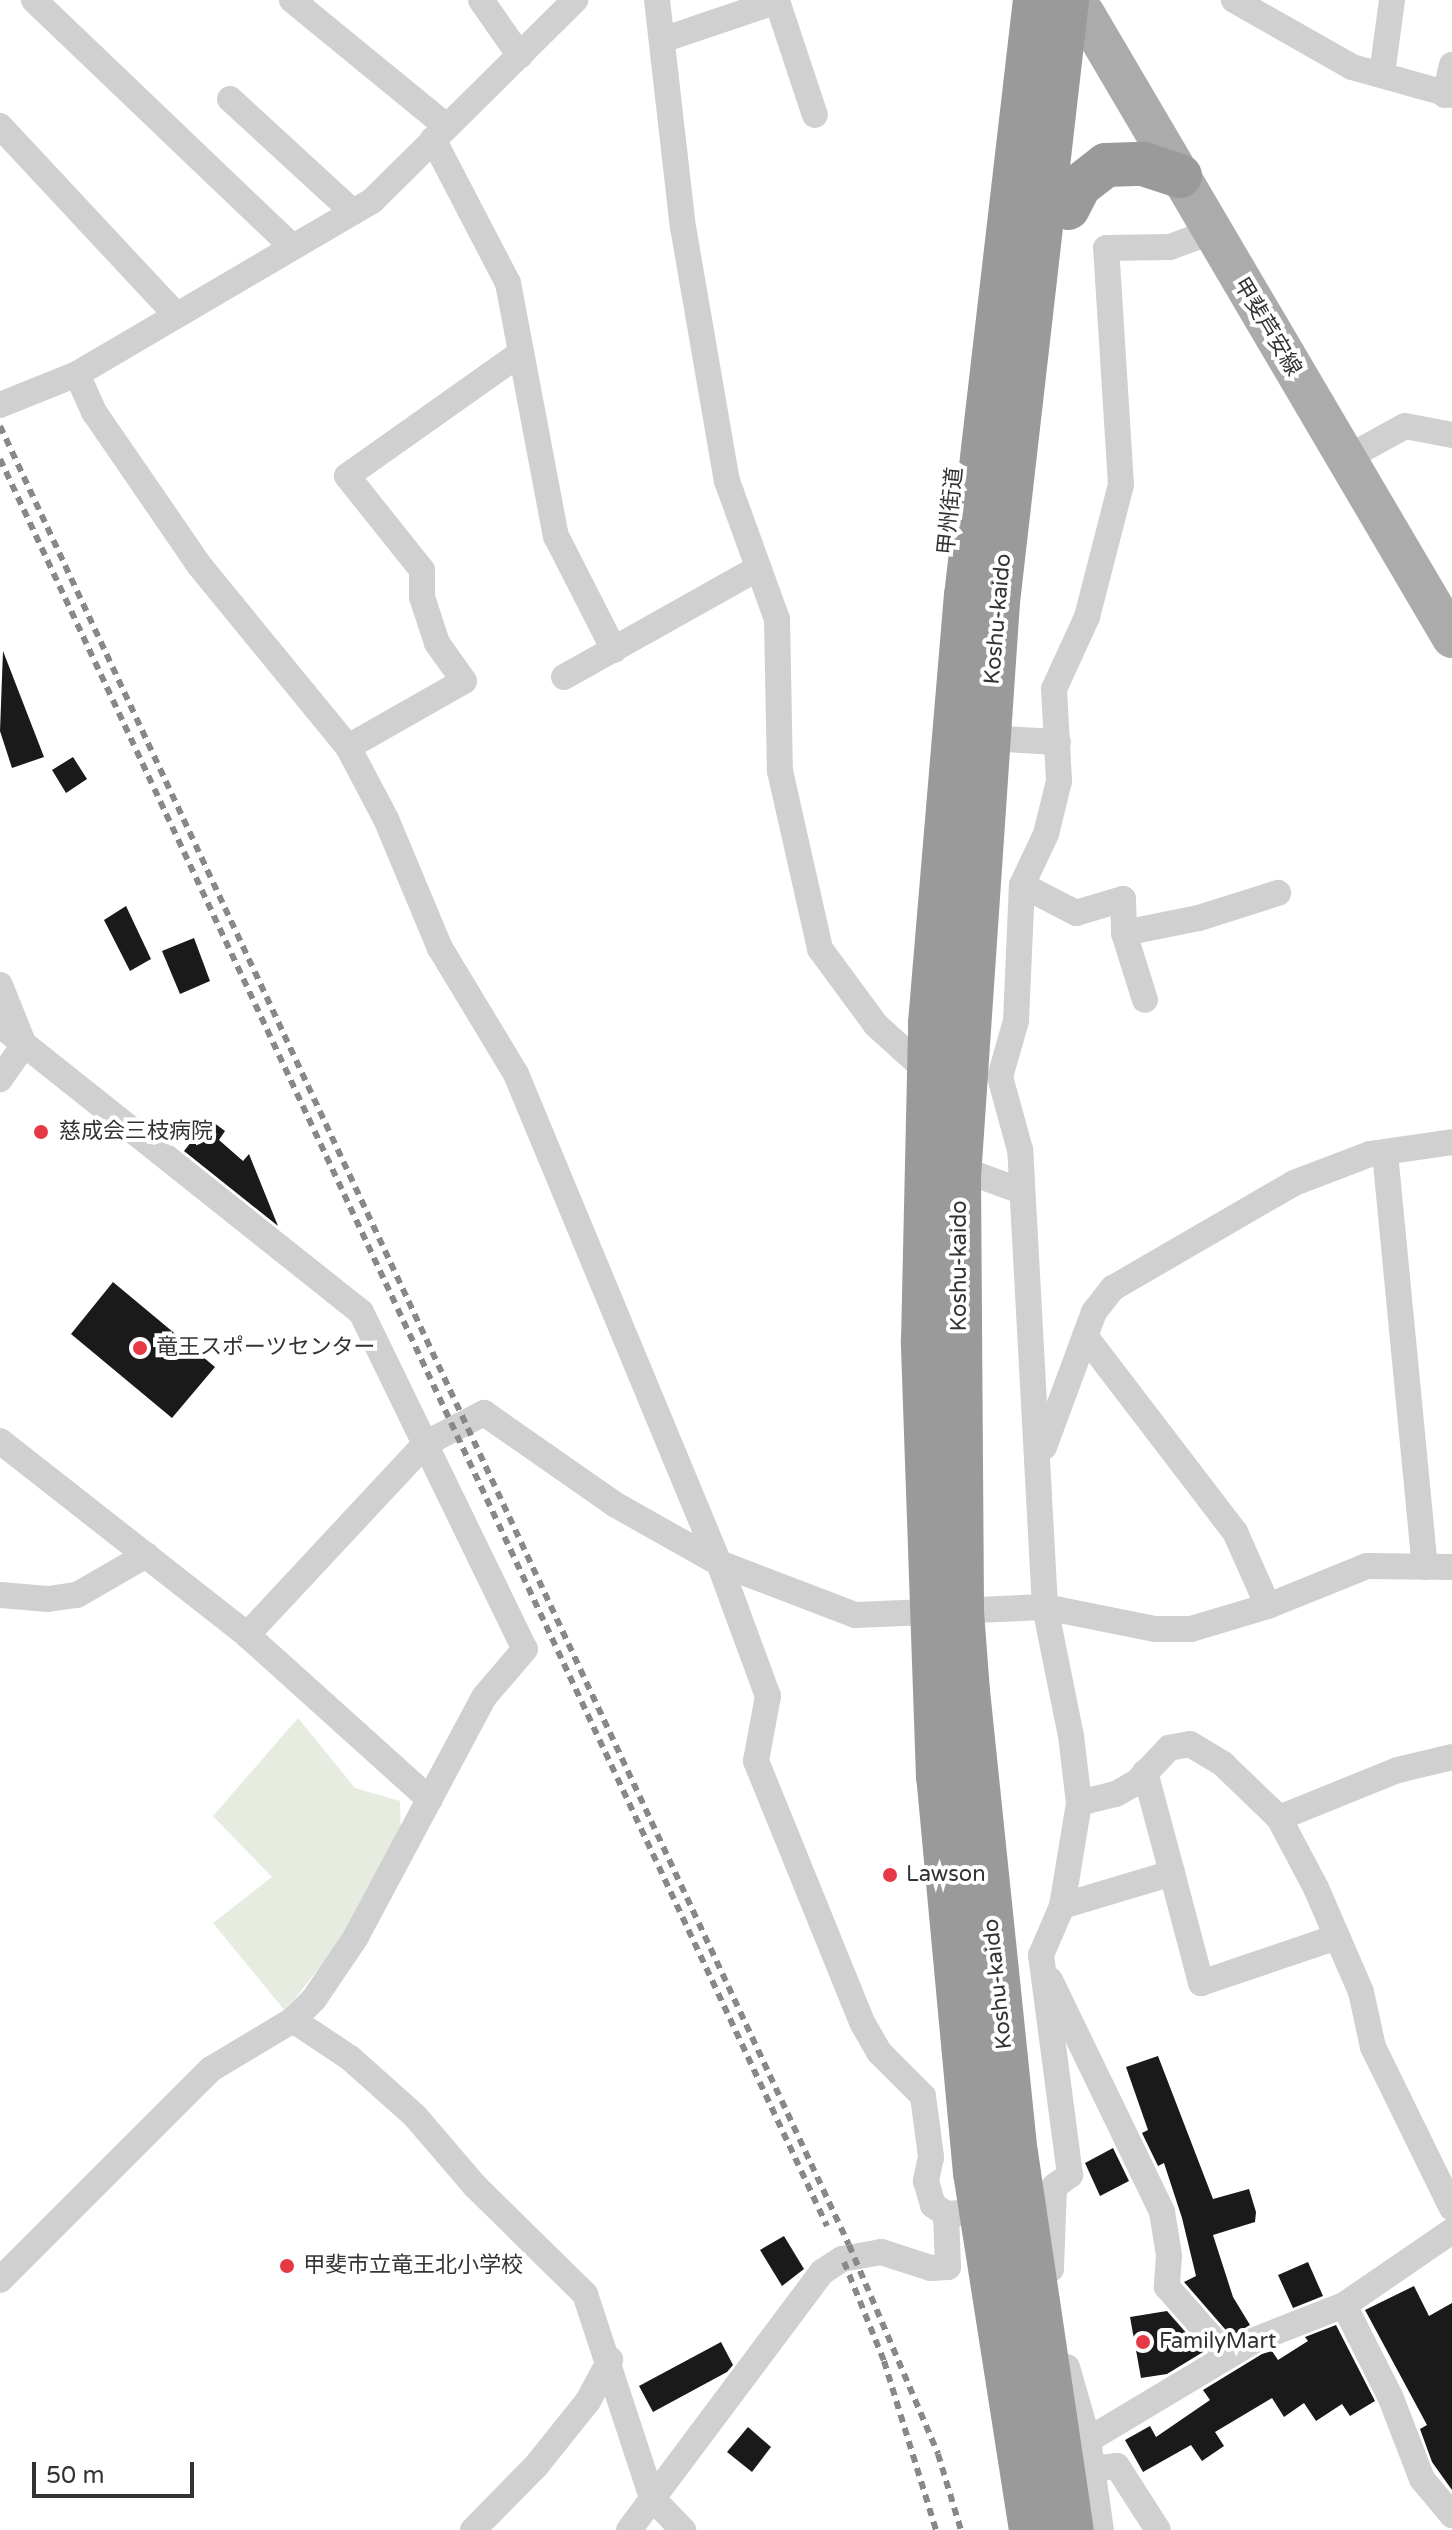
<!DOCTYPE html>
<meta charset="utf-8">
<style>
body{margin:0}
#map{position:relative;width:1452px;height:2530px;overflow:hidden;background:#fff;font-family:"Varela Round","Noto Sans JP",sans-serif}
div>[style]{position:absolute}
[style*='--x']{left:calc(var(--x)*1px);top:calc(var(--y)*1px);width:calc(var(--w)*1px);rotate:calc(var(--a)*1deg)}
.green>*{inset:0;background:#e6ecdf}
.building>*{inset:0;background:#1a1a1a}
.street>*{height:26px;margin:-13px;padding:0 13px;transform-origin:13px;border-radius:13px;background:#d0d0d0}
.primary>*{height:40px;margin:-20px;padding:0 20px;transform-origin:20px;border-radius:20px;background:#ababab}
.highway>*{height:44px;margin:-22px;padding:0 22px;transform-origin:22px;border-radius:22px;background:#9a9a9a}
.rail>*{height:6px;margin-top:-3px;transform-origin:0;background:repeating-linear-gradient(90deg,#888 0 8px,transparent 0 14px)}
.dots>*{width:22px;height:22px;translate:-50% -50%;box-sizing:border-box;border:4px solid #fff;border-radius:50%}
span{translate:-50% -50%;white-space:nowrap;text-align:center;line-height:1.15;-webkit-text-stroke:8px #fff;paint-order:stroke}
.street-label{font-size:22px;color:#333}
.poi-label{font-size:22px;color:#333}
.left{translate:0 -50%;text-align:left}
.scale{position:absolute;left:32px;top:2462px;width:162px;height:36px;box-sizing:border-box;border:4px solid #333;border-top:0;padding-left:10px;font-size:24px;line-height:28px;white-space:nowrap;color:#333;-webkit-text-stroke:6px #fff;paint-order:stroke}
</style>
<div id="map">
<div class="green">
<div style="clip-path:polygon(298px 1718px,355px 1788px,400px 1801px,401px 1841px,350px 1929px,285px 2011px,213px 1923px,272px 1877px,213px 1816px)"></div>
</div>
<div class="building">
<div style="clip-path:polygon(3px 651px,44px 757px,12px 768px,0 731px)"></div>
<div style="clip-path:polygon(73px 757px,87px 779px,66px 793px,52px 770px)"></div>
<div style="clip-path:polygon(126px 906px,151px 959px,130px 971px,104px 920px)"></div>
<div style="clip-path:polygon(194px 938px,210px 981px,180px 994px,162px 951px)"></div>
<div style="clip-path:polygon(209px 1119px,225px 1131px,219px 1140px,243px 1161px,249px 1154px,278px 1226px,184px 1151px)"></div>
<div style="clip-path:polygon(113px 1282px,215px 1367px,172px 1418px,71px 1334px)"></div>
<div style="clip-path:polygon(1158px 2056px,1213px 2199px,1249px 2189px,1256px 2212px,1255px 2222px,1213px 2235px,1233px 2297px,1250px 2325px,1231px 2336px,1184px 2282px,1196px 2276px,1182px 2218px,1164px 2163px,1158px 2166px,1142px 2133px,1148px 2130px,1126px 2067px)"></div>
<div style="clip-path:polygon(1113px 2148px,1129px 2181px,1100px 2196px,1085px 2163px)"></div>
<div style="clip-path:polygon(784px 2236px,804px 2269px,782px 2286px,760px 2250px)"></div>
<div style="clip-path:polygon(1308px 2262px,1323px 2296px,1293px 2308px,1278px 2275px)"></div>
<div style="clip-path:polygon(1414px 2286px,1429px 2316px,1452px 2303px,1452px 2490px,1432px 2462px,1420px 2429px,1427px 2425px,1365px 2310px)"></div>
<div style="clip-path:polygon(1167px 2311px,1203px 2352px,1167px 2374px,1141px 2378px,1130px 2317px)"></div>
<div style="clip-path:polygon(1336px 2325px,1375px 2401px,1350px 2416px,1342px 2404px,1316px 2421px,1304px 2403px,1284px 2417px,1272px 2398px,1215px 2432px,1224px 2446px,1202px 2461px,1191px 2445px,1143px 2472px,1125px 2440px,1150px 2426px,1156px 2437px,1210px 2400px,1203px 2390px,1262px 2354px,1272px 2351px,1278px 2360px,1308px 2341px,1305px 2337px)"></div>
<div style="clip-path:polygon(721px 2342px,733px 2365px,727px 2372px,653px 2412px,639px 2386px)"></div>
<div style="clip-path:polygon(748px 2427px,771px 2447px,752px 2472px,727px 2452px)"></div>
</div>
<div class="street">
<div style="--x:34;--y:0;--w:356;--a:43.7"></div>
<div style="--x:292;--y:0;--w:200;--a:39.3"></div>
<div style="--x:481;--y:0;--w:68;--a:55.1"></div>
<div style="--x:657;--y:0;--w:228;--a:83.5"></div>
<div style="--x:683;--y:227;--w:258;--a:80.2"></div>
<div style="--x:727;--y:481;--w:147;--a:70.1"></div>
<div style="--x:777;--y:619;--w:152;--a:88.9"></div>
<div style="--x:780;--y:771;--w:182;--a:77.3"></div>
<div style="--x:820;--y:949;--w:94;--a:53.6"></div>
<div style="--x:876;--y:1025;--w:72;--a:42.2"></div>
<div style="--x:1234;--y:0;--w:136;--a:29.6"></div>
<div style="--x:1352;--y:67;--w:104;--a:15.6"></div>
<div style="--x:665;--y:39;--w:118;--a:-18.7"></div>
<div style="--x:777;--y:1;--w:120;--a:71.6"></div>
<div style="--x:1382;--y:74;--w:75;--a:-82.3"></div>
<div style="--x:1445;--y:95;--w:31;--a:-77"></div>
<div style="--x:230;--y:99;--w:167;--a:42.6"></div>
<div style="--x:0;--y:126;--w:258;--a:47"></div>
<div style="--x:433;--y:139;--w:162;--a:62.5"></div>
<div style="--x:508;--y:283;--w:258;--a:79.3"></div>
<div style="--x:556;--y:536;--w:128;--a:63"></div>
<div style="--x:77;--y:374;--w:42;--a:65.9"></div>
<div style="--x:94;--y:412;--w:186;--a:55.5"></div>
<div style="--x:199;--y:565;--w:235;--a:50.7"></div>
<div style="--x:348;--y:747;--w:81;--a:62.2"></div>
<div style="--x:386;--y:819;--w:140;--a:67.3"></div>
<div style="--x:440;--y:948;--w:147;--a:58.9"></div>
<div style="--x:516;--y:1074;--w:529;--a:67.46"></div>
<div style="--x:719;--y:1563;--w:142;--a:69.8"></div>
<div style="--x:768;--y:1696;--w:66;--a:100.5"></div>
<div style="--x:756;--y:1761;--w:284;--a:67.9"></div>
<div style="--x:863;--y:2024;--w:32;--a:60"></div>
<div style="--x:879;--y:2052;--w:62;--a:45"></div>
<div style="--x:923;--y:2096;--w:62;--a:82.5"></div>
<div style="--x:931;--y:2157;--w:25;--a:102"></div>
<div style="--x:926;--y:2181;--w:25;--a:74"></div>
<div style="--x:933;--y:2205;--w:16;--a:35"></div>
<div style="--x:0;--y:405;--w:83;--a:-21.9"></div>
<div style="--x:77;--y:374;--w:342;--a:-30.4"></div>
<div style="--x:372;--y:201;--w:286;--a:-44.7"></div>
<div style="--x:1345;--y:459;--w:68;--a:-28.8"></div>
<div style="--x:1405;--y:426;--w:48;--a:10.8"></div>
<div style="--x:564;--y:677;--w:223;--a:-29.3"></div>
<div style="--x:1003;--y:739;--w:55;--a:3.1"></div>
<div style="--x:348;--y:747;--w:133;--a:-29.6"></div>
<div style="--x:464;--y:681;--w:47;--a:-125.4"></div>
<div style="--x:437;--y:643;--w:48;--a:-108.1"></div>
<div style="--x:422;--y:597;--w:27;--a:-90"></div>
<div style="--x:422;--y:570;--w:120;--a:-128.6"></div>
<div style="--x:347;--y:476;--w:213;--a:-35.3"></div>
<div style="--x:1022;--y:885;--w:61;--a:27.4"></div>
<div style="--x:1076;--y:913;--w:49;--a:-16.6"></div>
<div style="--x:1123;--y:899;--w:34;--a:88"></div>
<div style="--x:1124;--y:933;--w:76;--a:-11.3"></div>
<div style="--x:1199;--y:918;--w:83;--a:-17.6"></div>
<div style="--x:1124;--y:933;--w:70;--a:72.6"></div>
<div style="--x:0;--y:985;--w:65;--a:68.2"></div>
<div style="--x:24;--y:1045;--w:42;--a:125.2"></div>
<div style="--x:0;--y:1025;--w:461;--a:38.5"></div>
<div style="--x:361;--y:1312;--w:375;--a:64.1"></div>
<div style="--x:525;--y:1649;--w:63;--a:130.5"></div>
<div style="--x:484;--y:1697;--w:272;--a:118.1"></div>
<div style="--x:356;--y:1937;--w:75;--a:124.1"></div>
<div style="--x:314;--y:1999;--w:30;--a:135"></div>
<div style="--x:293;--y:2020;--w:96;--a:149.1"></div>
<div style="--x:211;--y:2069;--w:298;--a:135"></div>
<div style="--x:1385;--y:1153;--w:416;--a:84.5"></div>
<div style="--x:959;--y:1177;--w:21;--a:-3"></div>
<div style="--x:980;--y:1176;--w:44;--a:20.1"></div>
<div style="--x:1085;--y:1336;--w:247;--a:52.6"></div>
<div style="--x:1235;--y:1532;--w:81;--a:66"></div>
<div style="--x:0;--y:1441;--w:314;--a:38.1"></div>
<div style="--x:247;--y:1635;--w:246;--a:42"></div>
<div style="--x:1044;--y:1447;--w:144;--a:-69.7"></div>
<div style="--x:1094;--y:1312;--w:31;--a:-52"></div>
<div style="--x:1113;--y:1288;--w:209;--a:-30.1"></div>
<div style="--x:1294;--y:1183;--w:81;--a:-20.9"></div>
<div style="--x:1370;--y:1154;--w:83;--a:-8.3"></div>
<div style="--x:0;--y:1595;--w:48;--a:4.8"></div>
<div style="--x:48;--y:1599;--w:29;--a:-8"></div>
<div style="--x:77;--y:1595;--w:80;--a:-30.1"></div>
<div style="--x:247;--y:1635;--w:261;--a:-47"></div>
<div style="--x:425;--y:1444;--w:67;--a:-27.7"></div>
<div style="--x:484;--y:1413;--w:161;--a:34.9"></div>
<div style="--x:616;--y:1505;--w:118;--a:29.4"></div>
<div style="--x:719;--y:1563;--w:146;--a:20.9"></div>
<div style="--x:855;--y:1615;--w:190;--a:-2.4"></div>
<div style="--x:1045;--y:1607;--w:112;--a:11.3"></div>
<div style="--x:1155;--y:1629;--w:36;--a:0"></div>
<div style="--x:1191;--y:1629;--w:80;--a:-16.6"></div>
<div style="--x:1268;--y:1606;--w:107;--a:-22"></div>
<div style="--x:1367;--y:1566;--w:85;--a:0.7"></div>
<div style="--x:1145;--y:1772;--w:105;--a:75"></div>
<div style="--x:1079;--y:1803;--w:38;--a:-14"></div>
<div style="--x:1116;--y:1794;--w:24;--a:-30"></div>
<div style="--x:1137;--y:1782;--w:47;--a:-46.7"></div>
<div style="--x:1169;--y:1748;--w:21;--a:-11"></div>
<div style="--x:1190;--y:1744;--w:39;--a:31"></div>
<div style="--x:1223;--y:1764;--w:78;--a:44"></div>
<div style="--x:1279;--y:1818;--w:79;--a:62.1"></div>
<div style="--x:1316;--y:1888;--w:113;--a:66.6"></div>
<div style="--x:1361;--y:1992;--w:56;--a:77.7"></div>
<div style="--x:1373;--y:2047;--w:179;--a:63.9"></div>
<div style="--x:1279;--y:1818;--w:128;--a:-22"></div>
<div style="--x:1398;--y:1770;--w:56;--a:-13.5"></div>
<div style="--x:1062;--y:1906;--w:115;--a:-16.7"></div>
<div style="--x:1172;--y:1873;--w:114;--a:75.2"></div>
<div style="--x:1201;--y:1983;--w:144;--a:-18.7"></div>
<div style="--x:1050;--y:1980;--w:258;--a:64.2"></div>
<div style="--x:1162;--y:2212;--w:44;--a:80.8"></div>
<div style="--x:1169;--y:2255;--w:32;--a:94"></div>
<div style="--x:1167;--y:2287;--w:91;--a:48.6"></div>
<div style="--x:293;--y:2020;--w:69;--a:33.7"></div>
<div style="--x:350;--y:2058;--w:87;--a:41.7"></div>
<div style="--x:415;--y:2116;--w:92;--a:49.4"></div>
<div style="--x:475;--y:2186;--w:154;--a:44.5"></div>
<div style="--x:585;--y:2294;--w:215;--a:71.8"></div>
<div style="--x:652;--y:2498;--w:45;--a:45.9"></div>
<div style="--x:1051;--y:2269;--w:80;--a:-87.9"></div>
<div style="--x:1344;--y:2305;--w:102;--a:63.2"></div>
<div style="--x:1390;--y:2396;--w:89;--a:68.9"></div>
<div style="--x:1422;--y:2479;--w:47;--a:50.2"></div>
<div style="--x:1067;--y:2367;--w:76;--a:74"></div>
<div style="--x:1088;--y:2440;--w:91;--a:81.8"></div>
<div style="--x:1059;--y:2447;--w:30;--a:-14"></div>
<div style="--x:1088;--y:2440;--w:195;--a:-30.9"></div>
<div style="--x:1255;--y:2340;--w:96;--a:-21.5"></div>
<div style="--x:1344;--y:2305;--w:131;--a:-34.4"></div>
<div style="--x:1092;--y:2469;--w:25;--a:-7"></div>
<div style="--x:1117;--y:2466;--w:76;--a:57.4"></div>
<div style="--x:473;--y:2530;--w:90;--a:-45.5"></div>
<div style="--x:536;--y:2466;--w:83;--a:-51.3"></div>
<div style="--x:588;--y:2401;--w:47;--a:-61.8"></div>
<div style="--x:629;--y:2530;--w:322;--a:-53.2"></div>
<div style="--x:822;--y:2272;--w:24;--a:-33"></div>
<div style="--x:842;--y:2259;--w:40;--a:-10"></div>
<div style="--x:881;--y:2252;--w:52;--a:17.7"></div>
<div style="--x:931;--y:2268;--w:17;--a:-3"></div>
<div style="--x:948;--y:2267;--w:53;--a:-92.2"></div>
<div style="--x:946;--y:2214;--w:95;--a:-3.6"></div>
<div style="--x:1041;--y:2208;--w:26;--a:-58"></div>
<div style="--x:1055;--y:2186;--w:19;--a:-36"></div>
<div style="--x:1070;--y:2175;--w:222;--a:-97.5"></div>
<div style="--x:1041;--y:1955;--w:53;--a:-66.8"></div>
<div style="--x:1062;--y:1906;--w:104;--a:-80.6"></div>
<div style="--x:1079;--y:1803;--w:67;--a:-96.8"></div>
<div style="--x:1071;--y:1736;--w:132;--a:-101.4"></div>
<div style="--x:1045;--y:1607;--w:458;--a:-93.1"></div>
<div style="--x:1020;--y:1150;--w:76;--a:-105.3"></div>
<div style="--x:1000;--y:1077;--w:58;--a:-74.1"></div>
<div style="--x:1016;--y:1021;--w:136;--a:-87.5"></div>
<div style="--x:1022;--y:885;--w:56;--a:-64.8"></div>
<div style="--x:1046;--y:834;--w:55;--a:-76.2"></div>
<div style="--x:1059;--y:781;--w:92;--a:-93.1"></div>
<div style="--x:1054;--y:689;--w:79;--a:-65.4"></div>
<div style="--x:1087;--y:617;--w:136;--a:-75.6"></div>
<div style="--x:1121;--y:485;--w:237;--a:-93.6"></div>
<div style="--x:1106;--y:248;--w:64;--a:-0.9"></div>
<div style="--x:1170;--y:247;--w:44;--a:-20.1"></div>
</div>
<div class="primary">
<div style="--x:1085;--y:14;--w:724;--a:59.54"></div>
</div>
<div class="highway">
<div style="--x:1067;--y:0;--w:606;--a:96.54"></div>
<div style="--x:998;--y:602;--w:576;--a:93.88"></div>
<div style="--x:959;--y:1177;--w:435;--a:89.6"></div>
<div style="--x:962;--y:1612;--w:79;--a:85.7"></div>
<div style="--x:968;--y:1691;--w:464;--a:84.1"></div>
<div style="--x:1016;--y:2153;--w:381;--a:81.6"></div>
<div style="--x:1068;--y:208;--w:25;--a:-63"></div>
<div style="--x:1079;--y:186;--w:34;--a:-38"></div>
<div style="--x:1106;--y:165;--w:37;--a:-2"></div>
<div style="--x:1143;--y:164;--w:39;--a:18"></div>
<div style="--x:1031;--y:2530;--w:361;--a:-98.9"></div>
<div style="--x:975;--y:2173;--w:398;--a:-95.3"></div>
<div style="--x:938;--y:1777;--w:437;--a:-92"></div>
<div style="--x:923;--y:1340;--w:317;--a:-88.7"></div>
<div style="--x:930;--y:1023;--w:429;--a:-85.2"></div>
<div style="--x:966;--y:596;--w:600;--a:-83.4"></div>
</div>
<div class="rail">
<div style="--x:0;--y:426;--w:2007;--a:64.98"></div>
<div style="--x:849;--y:2245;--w:227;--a:66.9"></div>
<div style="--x:938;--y:2454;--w:79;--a:73.2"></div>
<div style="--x:0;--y:459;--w:1951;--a:64.92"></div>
<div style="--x:844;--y:2262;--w:107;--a:68"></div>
<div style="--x:884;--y:2361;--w:177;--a:72.9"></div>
</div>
<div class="dots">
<div style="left:41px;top:1132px;background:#e63946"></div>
<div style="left:140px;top:1348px;background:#e63946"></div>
<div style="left:890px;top:1875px;background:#e63946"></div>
<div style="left:287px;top:2266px;background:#e63946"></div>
<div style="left:1143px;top:2342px;background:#e63946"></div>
</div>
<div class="street-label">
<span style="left:1267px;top:327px;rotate:59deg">甲斐芦安線</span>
<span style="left:951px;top:511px;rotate:-84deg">甲州街道</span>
<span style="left:998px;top:619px;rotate:-85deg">Koshu-kaido</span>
<span style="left:960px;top:1266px;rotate:-90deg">Koshu-kaido</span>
<span style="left:998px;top:1984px;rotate:-96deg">Koshu-kaido</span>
</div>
<div class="poi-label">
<span class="left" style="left:59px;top:1132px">慈成会三枝病院</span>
<span class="left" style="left:156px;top:1348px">竜王スポーツセンター</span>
<span class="left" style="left:906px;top:1875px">Lawson</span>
<span class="left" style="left:303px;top:2266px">甲斐市立竜王北小学校</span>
<span class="left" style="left:1159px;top:2342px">FamilyMart</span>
</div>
<div class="scale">50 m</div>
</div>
